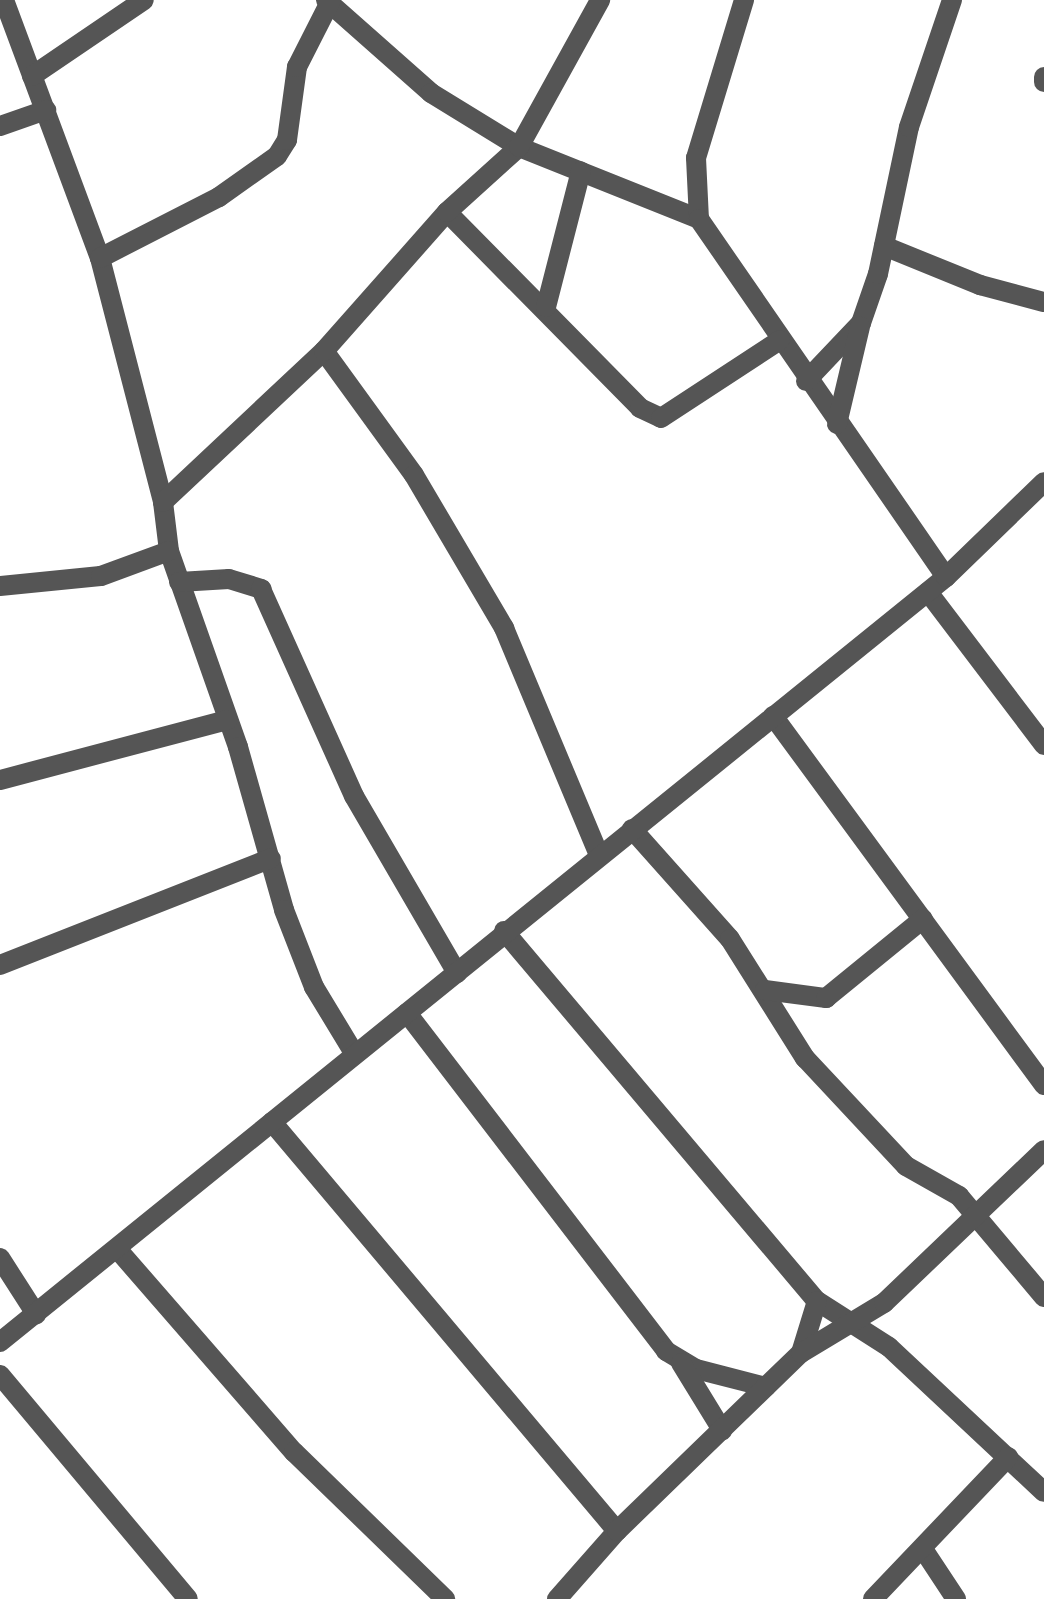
<!DOCTYPE html>
<style>
body{margin:0}
#map{position:relative;width:1044px;height:1599px;overflow:hidden;background:#fff;font-family:"Exo 2",sans-serif}
div>[style]{position:absolute}
[style*='--x']{left:calc(var(--x)*1px);top:calc(var(--y)*1px);width:calc(var(--w)*1px);rotate:calc(var(--a)*1deg)}
.minor>*{height:20px;margin:-10px;padding:0 10px;transform-origin:10px;border-radius:10px;background:#555}
span{translate:-50% -50%;white-space:nowrap;text-align:center;line-height:1.15;-webkit-text-stroke:7px #fff;paint-order:stroke}
</style>
<div id="map">
<div class="minor">
<div style="--x:4;--y:0;--w:275;--a:69.6"></div>
<div style="--x:100;--y:258;--w:252;--a:75.5"></div>
<div style="--x:163;--y:502;--w:49;--a:83"></div>
<div style="--x:169;--y:551;--w:208;--a:70.6"></div>
<div style="--x:238;--y:747;--w:169;--a:74.2"></div>
<div style="--x:284;--y:910;--w:83;--a:68.7"></div>
<div style="--x:314;--y:987;--w:77;--a:58.8"></div>
<div style="--x:326;--y:0;--w:140;--a:41.5"></div>
<div style="--x:431;--y:93;--w:103;--a:31.5"></div>
<div style="--x:519;--y:147;--w:194;--a:21.8"></div>
<div style="--x:744;--y:0;--w:165;--a:106.9"></div>
<div style="--x:696;--y:158;--w:61;--a:87.2"></div>
<div style="--x:699;--y:219;--w:435;--a:55.4"></div>
<div style="--x:32;--y:76;--w:135;--a:-34.2"></div>
<div style="--x:1044;--y:77;--w:5;--a:90"></div>
<div style="--x:0;--y:126;--w:49;--a:-19.2"></div>
<div style="--x:447;--y:212;--w:275;--a:45.4"></div>
<div style="--x:640;--y:408;--w:23;--a:25"></div>
<div style="--x:661;--y:418;--w:142;--a:-33.2"></div>
<div style="--x:884;--y:246;--w:104;--a:22.1"></div>
<div style="--x:980;--y:285;--w:66;--a:14.9"></div>
<div style="--x:100;--y:258;--w:134;--a:-27.1"></div>
<div style="--x:219;--y:197;--w:71;--a:-35.3"></div>
<div style="--x:277;--y:156;--w:19;--a:-58"></div>
<div style="--x:287;--y:140;--w:74;--a:-82.2"></div>
<div style="--x:297;--y:67;--w:75;--a:-63.1"></div>
<div style="--x:546;--y:307;--w:140;--a:-75.6"></div>
<div style="--x:324;--y:351;--w:153;--a:54"></div>
<div style="--x:414;--y:475;--w:178;--a:59.5"></div>
<div style="--x:504;--y:628;--w:246;--a:67.3"></div>
<div style="--x:806;--y:381;--w:80;--a:-46.5"></div>
<div style="--x:861;--y:323;--w:52;--a:-70.9"></div>
<div style="--x:878;--y:274;--w:150;--a:-78.1"></div>
<div style="--x:909;--y:127;--w:134;--a:-71.3"></div>
<div style="--x:837;--y:424;--w:100;--a:-76.7"></div>
<div style="--x:163;--y:502;--w:221;--a:-43.2"></div>
<div style="--x:324;--y:351;--w:186;--a:-48.5"></div>
<div style="--x:447;--y:212;--w:97;--a:-42.1"></div>
<div style="--x:519;--y:147;--w:168;--a:-61.1"></div>
<div style="--x:179;--y:582;--w:50;--a:-3.4"></div>
<div style="--x:229;--y:579;--w:34;--a:17"></div>
<div style="--x:261;--y:589;--w:227;--a:65.8"></div>
<div style="--x:354;--y:796;--w:205;--a:59.8"></div>
<div style="--x:0;--y:586;--w:101;--a:-5.7"></div>
<div style="--x:101;--y:576;--w:72;--a:-20.2"></div>
<div style="--x:928;--y:592;--w:192;--a:52.8"></div>
<div style="--x:773;--y:716;--w:458;--a:53.7"></div>
<div style="--x:0;--y:780;--w:235;--a:-14.8"></div>
<div style="--x:632;--y:829;--w:147;--a:48.3"></div>
<div style="--x:730;--y:939;--w:141;--a:57.8"></div>
<div style="--x:805;--y:1058;--w:148;--a:46.9"></div>
<div style="--x:906;--y:1166;--w:61;--a:29.5"></div>
<div style="--x:959;--y:1196;--w:132;--a:49.9"></div>
<div style="--x:504;--y:931;--w:485;--a:49.8"></div>
<div style="--x:817;--y:1301;--w:85;--a:32.6"></div>
<div style="--x:889;--y:1347;--w:212;--a:43.1"></div>
<div style="--x:0;--y:965;--w:291;--a:-21.5"></div>
<div style="--x:765;--y:990;--w:62;--a:7.5"></div>
<div style="--x:826;--y:998;--w:125;--a:-39.2"></div>
<div style="--x:407;--y:1013;--w:426;--a:52.5"></div>
<div style="--x:666;--y:1351;--w:35;--a:31"></div>
<div style="--x:696;--y:1369;--w:72;--a:14.4"></div>
<div style="--x:272;--y:1122;--w:535;--a:49.85"></div>
<div style="--x:119;--y:1251;--w:267;--a:49"></div>
<div style="--x:294;--y:1452;--w:211;--a:44.2"></div>
<div style="--x:0;--y:1258;--w:67;--a:57.3"></div>
<div style="--x:0;--y:1342;--w:1217;--a:-38.96"></div>
<div style="--x:946;--y:577;--w:136;--a:-44.1"></div>
<div style="--x:801;--y:1353;--w:54;--a:-72.9"></div>
<div style="--x:681;--y:1363;--w:79;--a:58.5"></div>
<div style="--x:0;--y:1375;--w:292;--a:50"></div>
<div style="--x:923;--y:1549;--w:60;--a:56.6"></div>
<div style="--x:557;--y:1599;--w:91;--a:-48.6"></div>
<div style="--x:617;--y:1531;--w:256;--a:-44.1"></div>
<div style="--x:801;--y:1353;--w:97;--a:-31.1"></div>
<div style="--x:884;--y:1303;--w:221;--a:-43.7"></div>
<div style="--x:873;--y:1599;--w:196;--a:-46.4"></div>
</div>
</div>
